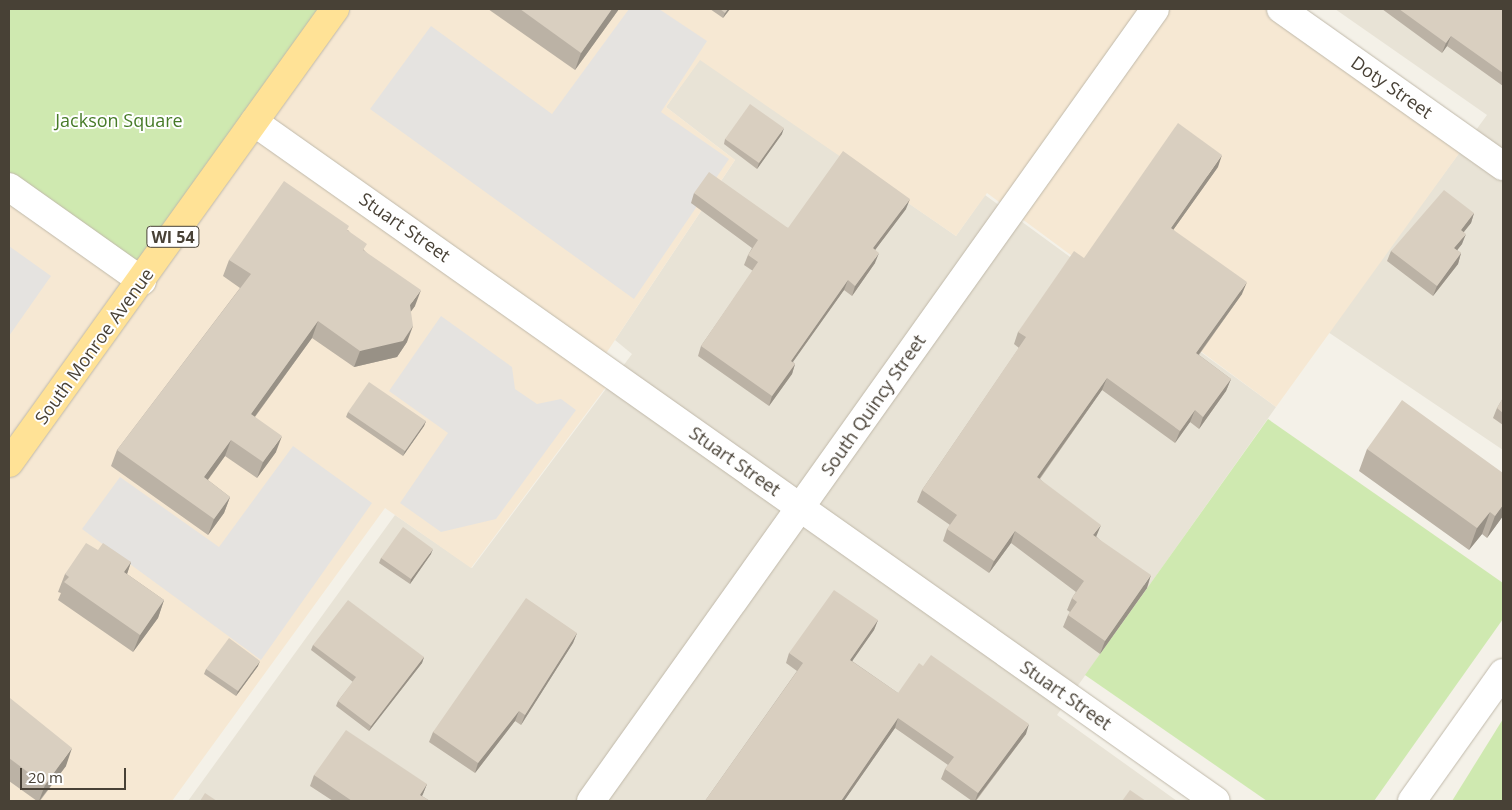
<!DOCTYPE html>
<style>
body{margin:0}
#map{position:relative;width:1512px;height:810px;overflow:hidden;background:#f4f1e8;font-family:"Open Sans",sans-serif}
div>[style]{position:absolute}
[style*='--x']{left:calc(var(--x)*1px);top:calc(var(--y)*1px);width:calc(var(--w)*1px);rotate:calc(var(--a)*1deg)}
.residential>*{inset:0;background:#e8e3d6}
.commercial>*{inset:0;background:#f6e8d3}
.green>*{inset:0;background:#cfe9b0}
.parking>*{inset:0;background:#e5e3e0}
.roads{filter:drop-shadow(0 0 1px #c0b9aa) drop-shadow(0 0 1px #c0b9aa)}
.minor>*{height:28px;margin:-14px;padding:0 14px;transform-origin:14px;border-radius:14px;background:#fff}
.primary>*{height:28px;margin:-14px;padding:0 14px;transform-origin:14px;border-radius:14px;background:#ffe296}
.wall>*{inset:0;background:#bbb2a5}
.shaded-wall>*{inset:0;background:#989186}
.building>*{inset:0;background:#d9cfc0}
span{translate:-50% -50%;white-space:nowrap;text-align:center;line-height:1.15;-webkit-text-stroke:4px #fff;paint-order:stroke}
.shield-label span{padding:1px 4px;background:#fff;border:1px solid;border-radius:4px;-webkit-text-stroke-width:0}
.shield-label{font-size:16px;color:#484136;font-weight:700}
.street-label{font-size:18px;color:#484136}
.park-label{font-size:18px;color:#477b28}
.frame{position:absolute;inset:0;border:10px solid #484136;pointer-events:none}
.scale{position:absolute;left:20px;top:768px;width:106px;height:22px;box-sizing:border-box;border:2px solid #484136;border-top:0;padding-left:6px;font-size:15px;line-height:18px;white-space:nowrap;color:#484136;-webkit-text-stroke:4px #fff;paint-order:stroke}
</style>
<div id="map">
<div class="residential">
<div style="clip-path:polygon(1335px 9px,1503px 9px,1503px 450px,1328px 332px,1487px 115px)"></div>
<div style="clip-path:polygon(700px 59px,956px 236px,985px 195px,1276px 407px,1057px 715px,1177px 801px,188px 801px,395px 515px,472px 568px,632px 354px,615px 340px,735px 160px,666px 107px)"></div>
</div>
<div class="commercial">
<div style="clip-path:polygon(9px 9px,1281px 9px,1468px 141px,1276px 407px,987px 193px,956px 236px,700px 60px,666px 107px,735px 160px,599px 364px,615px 375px,471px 568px,385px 508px,172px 801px,9px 801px)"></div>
</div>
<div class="green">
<div style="clip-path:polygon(9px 9px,335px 9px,142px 281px,9px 187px)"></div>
<div style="clip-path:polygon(1268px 419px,1503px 583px,1503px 619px,1374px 801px,1267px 801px,1085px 675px)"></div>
<div style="clip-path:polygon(1503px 719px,1503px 801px,1452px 801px)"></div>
</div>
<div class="parking">
<div style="clip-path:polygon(629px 9px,659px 9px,707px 41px,661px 112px,729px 159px,634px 299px,370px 109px,431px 26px,552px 114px)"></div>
<div style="clip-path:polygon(9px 246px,51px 276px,9px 336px)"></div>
<div style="clip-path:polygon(441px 316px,512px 367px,515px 389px,537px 404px,561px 399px,576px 410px,496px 519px,441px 532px,400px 503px,448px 433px,389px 391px)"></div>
<div style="clip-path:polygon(293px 446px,372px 503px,261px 660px,82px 529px,120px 477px,219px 547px)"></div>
</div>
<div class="roads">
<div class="minor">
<div style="--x:1281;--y:9;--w:272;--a:35.3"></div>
<div style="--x:254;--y:122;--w:1177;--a:35.22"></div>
<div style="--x:9;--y:187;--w:163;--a:35.3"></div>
<div style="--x:591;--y:801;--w:972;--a:-54.54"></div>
<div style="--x:1412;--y:801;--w:157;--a:-54.6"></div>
</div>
<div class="primary">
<div style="--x:9;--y:463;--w:559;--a:-54.32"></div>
</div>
</div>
<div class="wall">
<div style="clip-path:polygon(488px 9px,619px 9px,575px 70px)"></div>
<div style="clip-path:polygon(710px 9px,730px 9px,723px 18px)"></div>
<div style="clip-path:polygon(1382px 9px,1503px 9px,1503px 86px,1447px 46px,1442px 53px)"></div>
<div style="clip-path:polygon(782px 134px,757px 169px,724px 144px,725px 139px)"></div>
<div style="clip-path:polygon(1218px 167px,1173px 230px,1242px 294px,1199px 355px,1231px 379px,1226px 391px,1199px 429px,1190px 422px,1175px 443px,1102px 390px,1040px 479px,1147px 588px,1100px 654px,1063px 627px,1068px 615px,1070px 612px,1067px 610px,1072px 598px,1076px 592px,1011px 543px,989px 573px,943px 541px,947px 529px,950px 525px,917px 502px,922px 490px,1019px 348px,1014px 344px,1018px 332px)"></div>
<div style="clip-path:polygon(694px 193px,788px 228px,906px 209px,875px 250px,875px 263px,852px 296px,844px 290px,793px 362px,795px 364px,792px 374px,769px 406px,698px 356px,701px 346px,753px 271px,744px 265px,748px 255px,752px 248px,691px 203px)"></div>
<div style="clip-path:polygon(1474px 213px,1471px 223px,1464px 232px,1462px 244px,1457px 250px,1461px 253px,1458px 264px,1433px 296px,1387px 261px,1391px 251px)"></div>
<div style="clip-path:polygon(348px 230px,364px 250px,415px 306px,411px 311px,407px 342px,397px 357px,354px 367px,312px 338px,255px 417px,276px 452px,257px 478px,225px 456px,208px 480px,230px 497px,224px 513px,208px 535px,111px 466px,117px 450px,240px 288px,223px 276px,229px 260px)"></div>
<div style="clip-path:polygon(1503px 398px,1503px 425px,1493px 418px,1497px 408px)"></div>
<div style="clip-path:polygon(348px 412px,426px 421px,424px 426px,403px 456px,346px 417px)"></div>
<div style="clip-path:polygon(1367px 449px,1503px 473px,1503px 516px,1487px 538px,1482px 534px,1469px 550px,1359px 471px)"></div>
<div style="clip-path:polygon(98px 550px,131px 562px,127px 574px,164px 600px,158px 618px,133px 652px,58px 600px,61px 593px,58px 592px,65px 574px)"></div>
<div style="clip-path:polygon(431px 554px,410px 584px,379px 563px,381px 558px)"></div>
<div style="clip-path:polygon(878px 620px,874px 630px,852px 661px,898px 693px,1026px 734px,976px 801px,972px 801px,941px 779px,945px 769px,948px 765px,895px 728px,844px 801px,705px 801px,797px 671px,786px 663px,789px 653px)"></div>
<div style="clip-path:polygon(577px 633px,573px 643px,521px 725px,515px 721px,475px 773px,429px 742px,433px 732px)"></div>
<div style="clip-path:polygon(313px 645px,424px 657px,422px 663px,369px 731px,336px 706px,338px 701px,353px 682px,311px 650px)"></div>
<div style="clip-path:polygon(258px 666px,236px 696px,204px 674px,206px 669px)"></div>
<div style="clip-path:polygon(9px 699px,66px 766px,40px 801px,37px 801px,9px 781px)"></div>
<div style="clip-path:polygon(314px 775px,427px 784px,422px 796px,430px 801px,333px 801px,310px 786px)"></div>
</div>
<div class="shaded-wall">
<div style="clip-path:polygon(612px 9px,619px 9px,575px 70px,581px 53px)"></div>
<div style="clip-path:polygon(728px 9px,730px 9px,723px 18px,725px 13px)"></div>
<div style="clip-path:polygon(1451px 36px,1447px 46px,1442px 53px,1446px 43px)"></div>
<div style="clip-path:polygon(784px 128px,782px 134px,757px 169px,759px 163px)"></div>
<div style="clip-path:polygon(1222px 155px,1218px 167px,1166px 240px,1171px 228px)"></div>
<div style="clip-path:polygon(910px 199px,906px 209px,869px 258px,873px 248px)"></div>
<div style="clip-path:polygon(1474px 213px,1471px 223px,1457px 240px,1461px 230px)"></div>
<div style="clip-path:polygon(1466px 234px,1462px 244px,1451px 258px,1454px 248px)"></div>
<div style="clip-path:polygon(879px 253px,875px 263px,852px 296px,855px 286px)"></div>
<div style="clip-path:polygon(1461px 253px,1458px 264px,1433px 296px,1437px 286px)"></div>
<div style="clip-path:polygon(848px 280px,844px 290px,787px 370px,791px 361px)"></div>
<div style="clip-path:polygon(1247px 282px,1242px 294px,1191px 365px,1196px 353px)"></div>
<div style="clip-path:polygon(421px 290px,415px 306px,404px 321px,410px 305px)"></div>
<div style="clip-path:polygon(318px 321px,312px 338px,245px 430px,251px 414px)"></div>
<div style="clip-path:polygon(413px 326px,407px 342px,397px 357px,354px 367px,360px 351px)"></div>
<div style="clip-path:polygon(795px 364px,792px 374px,769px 406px,772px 396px)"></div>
<div style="clip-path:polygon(1107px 378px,1102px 390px,1032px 489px,1037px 477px)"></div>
<div style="clip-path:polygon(1231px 379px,1226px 391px,1199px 429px,1203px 417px)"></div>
<div style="clip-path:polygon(1195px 410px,1190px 422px,1175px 443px,1180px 431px)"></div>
<div style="clip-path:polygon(426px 421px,424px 426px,403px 456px,405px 451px)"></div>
<div style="clip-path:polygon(282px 436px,276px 452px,257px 478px,263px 462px)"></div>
<div style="clip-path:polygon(231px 440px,225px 456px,198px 493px,204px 477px)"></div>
<div style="clip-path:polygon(230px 497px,224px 513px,208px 535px,214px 519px)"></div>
<div style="clip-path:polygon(1503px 505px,1503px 516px,1487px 538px,1495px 516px)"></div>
<div style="clip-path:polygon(1490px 512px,1482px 534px,1469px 550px,1477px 528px)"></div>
<div style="clip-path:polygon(1101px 525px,1096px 537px,1093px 535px)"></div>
<div style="clip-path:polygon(1015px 531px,1011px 543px,989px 573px,994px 561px)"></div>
<div style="clip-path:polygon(433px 549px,431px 554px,410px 584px,411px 579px)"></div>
<div style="clip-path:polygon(131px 562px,125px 580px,124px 572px)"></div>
<div style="clip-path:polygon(1151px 575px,1147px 588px,1100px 654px,1105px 641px)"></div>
<div style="clip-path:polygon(164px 600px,158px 618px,133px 652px,140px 635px)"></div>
<div style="clip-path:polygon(878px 620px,874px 630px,846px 670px,850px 660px)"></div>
<div style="clip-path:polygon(577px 633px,573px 643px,521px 725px,525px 715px)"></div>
<div style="clip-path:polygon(424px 657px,422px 663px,369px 731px,371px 726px)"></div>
<div style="clip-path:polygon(260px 661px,258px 666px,236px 696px,238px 691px)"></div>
<div style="clip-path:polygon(519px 711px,515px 721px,475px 773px,478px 763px)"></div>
<div style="clip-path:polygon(898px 718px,895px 728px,844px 801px,841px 801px)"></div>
<div style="clip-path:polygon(1029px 724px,1026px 734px,975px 801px,978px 793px)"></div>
<div style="clip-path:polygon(72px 748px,66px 766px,39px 801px,45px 785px)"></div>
<div style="clip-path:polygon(427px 784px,423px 794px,419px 801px,420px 795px)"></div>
</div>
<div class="building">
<div style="clip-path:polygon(520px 9px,612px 9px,581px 53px)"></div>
<div style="clip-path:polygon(720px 9px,728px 9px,725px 13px)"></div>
<div style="clip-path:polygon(1399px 9px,1503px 9px,1503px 73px,1451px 36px,1446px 43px)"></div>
<div style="clip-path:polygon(750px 104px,784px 128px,759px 163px,725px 139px)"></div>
<div style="clip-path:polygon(1178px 123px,1222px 155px,1171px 228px,1247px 282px,1196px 353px,1231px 379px,1203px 417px,1195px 410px,1180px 431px,1107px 378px,1037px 477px,1101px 525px,1093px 535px,1151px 575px,1105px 641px,1068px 615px,1077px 602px,1072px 598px,1084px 581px,1015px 531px,994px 561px,947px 529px,957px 515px,922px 490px,1026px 337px,1018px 332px,1074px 251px,1084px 258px)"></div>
<div style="clip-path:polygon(843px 151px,910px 199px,873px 248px,879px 253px,855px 286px,848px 280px,791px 361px,795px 364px,772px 396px,701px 346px,758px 262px,748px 255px,758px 240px,694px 193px,709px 172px,788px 228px)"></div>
<div style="clip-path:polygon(284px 181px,349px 226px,347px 230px,367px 244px,363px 250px,421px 290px,410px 305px,413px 326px,403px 341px,360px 351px,318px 321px,251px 414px,282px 436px,263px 462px,231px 440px,204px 477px,230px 497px,214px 519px,117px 450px,251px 274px,229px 260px)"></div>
<div style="clip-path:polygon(1444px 190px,1474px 213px,1461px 230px,1466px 234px,1454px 248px,1461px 253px,1437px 286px,1391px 251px)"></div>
<div style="clip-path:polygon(369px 382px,426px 421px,405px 451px,348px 412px)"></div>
<div style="clip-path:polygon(1503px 398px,1503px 413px,1497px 408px)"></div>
<div style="clip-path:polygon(1402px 400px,1503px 473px,1503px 505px,1495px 516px,1490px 512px,1477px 528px,1367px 449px)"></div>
<div style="clip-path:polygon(403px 527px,433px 549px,411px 579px,381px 558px)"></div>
<div style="clip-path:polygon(86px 543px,98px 550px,103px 543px,131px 562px,124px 572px,164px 600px,140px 635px,64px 582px,69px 577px,65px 574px)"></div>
<div style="clip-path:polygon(834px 590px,878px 620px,850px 660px,898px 693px,919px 663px,923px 666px,931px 655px,1029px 724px,978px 793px,945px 769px,954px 757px,898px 718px,841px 801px,705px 801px,803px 663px,789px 653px)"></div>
<div style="clip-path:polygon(526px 598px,577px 633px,525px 715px,519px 711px,478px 763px,433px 732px)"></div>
<div style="clip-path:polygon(348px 600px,424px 657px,371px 726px,338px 701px,356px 677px,313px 645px)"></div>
<div style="clip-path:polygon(229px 638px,260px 661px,238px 691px,206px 669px)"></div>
<div style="clip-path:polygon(10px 698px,72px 748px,45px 785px,9px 758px,9px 699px)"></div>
<div style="clip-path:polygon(346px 730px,427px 784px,420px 795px,430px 801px,352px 801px,314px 775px)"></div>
<div style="clip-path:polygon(1130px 790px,1146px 801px,1122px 801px)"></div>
<div style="clip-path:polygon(205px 793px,217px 801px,200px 801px)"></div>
</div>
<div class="shield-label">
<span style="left:173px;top:237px">WI 54</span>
</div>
<div class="street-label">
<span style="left:1392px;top:87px;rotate:35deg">Doty Street</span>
<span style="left:405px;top:227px;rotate:35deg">Stuart Street</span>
<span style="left:94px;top:346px;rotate:-54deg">South Monroe Avenue</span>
<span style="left:873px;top:405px;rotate:-55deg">South Quincy Street</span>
<span style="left:735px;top:461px;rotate:35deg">Stuart Street</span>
<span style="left:1066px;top:695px;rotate:35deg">Stuart Street</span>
</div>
<div class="park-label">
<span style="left:119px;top:120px">Jackson Square</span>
</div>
<div class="frame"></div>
<div class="scale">20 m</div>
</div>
